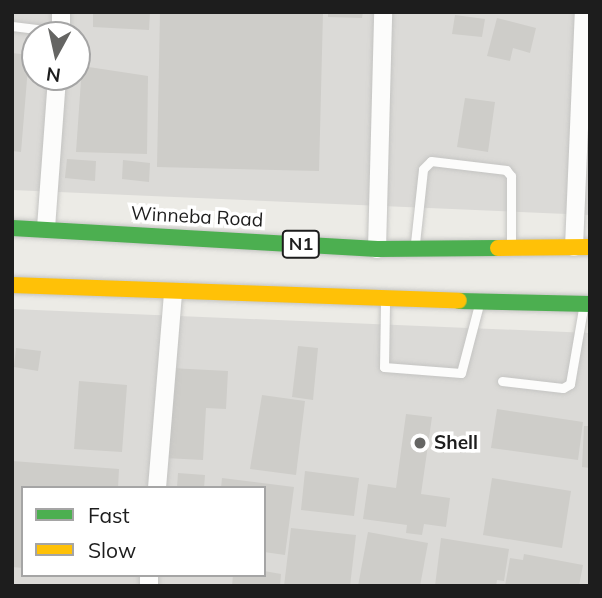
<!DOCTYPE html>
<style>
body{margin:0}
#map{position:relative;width:602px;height:598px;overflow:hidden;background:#ecebe6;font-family:Mulish,sans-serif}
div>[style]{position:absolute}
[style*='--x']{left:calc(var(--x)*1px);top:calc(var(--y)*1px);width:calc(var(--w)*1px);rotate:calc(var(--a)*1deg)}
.residential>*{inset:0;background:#dbdad7}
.building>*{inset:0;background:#cecdc9}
.roads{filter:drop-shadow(0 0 2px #c4c4c2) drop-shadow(0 0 2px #c4c4c2)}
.lane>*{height:9px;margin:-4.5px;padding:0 4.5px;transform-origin:4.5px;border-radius:4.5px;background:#fcfcfb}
.street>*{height:18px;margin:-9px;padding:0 9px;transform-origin:9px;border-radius:9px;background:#fcfcfb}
.fast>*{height:16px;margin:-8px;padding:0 8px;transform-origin:8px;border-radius:8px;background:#4caf50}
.slow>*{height:16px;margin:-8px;padding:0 8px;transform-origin:8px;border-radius:8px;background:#ffc107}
.dots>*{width:19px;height:19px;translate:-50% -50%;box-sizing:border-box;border:4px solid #fff;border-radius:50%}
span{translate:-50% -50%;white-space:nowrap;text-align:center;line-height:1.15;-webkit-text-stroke:7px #fff;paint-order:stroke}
.shield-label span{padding:2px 5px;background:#fff;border:2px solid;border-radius:5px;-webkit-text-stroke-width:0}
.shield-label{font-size:18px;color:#1d1d1d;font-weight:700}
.street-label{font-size:19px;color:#1d1d1d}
.poi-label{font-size:19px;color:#1d1d1d;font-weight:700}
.left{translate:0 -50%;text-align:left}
.frame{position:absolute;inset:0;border:14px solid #1d1d1d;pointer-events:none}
.legend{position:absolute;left:21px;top:486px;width:245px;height:91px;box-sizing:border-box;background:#fff;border:2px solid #a5a5a5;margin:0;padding:9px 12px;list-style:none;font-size:21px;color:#1d1d1d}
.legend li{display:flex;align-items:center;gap:14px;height:35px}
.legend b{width:35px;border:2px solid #a5a5a5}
.north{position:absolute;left:21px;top:21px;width:70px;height:70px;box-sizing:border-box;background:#fff;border:2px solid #a5a5a5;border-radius:50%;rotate:188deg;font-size:19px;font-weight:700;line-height:28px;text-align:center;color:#1d1d1d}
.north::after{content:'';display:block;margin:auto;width:24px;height:32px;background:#656563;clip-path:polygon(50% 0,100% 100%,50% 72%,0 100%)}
</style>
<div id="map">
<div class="residential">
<div style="clip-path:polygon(evenodd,12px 12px,590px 12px,590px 215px,12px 190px,12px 12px,35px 35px,77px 35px,77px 77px,35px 77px,35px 35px)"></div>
<div style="clip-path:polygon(evenodd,12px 309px,590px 333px,590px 586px,12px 586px,12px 309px,23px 488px,264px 488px,264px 575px,23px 575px,23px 488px)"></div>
</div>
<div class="building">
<div style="clip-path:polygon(93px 12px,150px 12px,149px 30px,93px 27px)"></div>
<div style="clip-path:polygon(160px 12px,323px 12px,319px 171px,157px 167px)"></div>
<div style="clip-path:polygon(328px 12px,363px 12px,362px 18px,328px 17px)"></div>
<div style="clip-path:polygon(455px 15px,485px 19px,482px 37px,452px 34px)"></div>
<div style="clip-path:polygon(497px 18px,536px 28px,530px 53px,513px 48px,510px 61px,487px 56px)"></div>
<div style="clip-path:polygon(12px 53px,29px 55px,21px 152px,12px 151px)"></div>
<div style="clip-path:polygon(82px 66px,148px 76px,147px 154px,76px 152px)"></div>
<div style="clip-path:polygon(465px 98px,495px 102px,488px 152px,457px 147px)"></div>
<div style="clip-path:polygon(67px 159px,96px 161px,95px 181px,65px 178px)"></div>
<div style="clip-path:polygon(123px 160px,150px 163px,149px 182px,122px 179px)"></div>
<div style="clip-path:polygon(298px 346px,318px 348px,313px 400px,292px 397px)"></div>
<div style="clip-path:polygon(16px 348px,41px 351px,38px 371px,14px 367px)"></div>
<div style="clip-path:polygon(170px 368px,228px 371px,226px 409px,206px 408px,203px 460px,165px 458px)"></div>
<div style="clip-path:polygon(79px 381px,127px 385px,122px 452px,74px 449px)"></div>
<div style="clip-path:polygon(262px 395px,305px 401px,296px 475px,250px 469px)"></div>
<div style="clip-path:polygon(497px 409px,583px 422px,578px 460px,491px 448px)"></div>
<div style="clip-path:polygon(406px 414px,432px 417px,421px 494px,450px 498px,446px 527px,424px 524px,422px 535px,406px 533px,407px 525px,363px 519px,368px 484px,396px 488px)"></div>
<div style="clip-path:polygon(584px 426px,590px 426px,590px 468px,582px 467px)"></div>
<div style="clip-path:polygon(12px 461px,119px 469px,118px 488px,23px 488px,23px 568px,12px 567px)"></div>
<div style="clip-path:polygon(305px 471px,359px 478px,354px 516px,301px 510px)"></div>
<div style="clip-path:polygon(178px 473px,205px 475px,204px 488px,177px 488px)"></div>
<div style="clip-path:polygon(222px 478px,294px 487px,285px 555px,264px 552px,264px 488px,221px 488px)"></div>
<div style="clip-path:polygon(492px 478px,571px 491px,562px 548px,483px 535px)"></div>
<div style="clip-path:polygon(291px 528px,356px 535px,350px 586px,284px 586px)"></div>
<div style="clip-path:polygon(368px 532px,428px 543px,420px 586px,358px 586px)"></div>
<div style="clip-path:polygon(441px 538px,509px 549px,504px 581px,497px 580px,496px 586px,435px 586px)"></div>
<div style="clip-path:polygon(524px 554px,583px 565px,579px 586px,505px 586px,510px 558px,523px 560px)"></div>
<div style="clip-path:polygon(264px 571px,281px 574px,280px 586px,232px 586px,233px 575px,264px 575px)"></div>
</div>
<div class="roads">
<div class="lane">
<div style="--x:12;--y:26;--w:49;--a:7"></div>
<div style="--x:415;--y:243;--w:74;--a:-83.8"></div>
<div style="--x:423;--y:169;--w:11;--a:-45"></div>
<div style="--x:431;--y:161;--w:76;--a:6.8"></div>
<div style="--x:506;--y:170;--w:8;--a:50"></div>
<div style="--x:511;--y:176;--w:65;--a:90"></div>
<div style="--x:385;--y:305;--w:62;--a:90.9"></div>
<div style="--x:384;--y:367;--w:77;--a:4.5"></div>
<div style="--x:461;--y:373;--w:67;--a:-75.3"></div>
<div style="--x:502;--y:381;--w:61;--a:6.5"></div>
<div style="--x:563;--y:388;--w:8;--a:-30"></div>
<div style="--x:570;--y:384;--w:76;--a:-80.2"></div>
</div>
<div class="street">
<div style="--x:61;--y:35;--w:23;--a:-90"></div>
<div style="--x:46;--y:228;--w:151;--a:-85.8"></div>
<div style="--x:574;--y:247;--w:235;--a:-87.6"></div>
<div style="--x:377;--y:249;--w:237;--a:-88.5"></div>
<div style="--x:157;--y:488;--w:195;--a:-85.3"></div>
<div style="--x:149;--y:586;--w:11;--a:-90"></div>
</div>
<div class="fast">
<div style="--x:12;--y:228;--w:366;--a:3.3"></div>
<div style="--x:377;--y:249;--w:121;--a:-0.5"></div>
<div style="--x:459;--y:301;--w:131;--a:1.3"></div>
</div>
<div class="slow">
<div style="--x:498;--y:248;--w:92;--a:-0.6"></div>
<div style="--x:12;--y:285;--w:447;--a:2"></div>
</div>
</div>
<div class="dots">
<div style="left:420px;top:443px;background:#656563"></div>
</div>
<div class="shield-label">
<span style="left:301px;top:244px">N1</span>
</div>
<div class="street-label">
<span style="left:197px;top:217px;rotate:3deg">Winneba Road</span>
</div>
<div class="poi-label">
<span class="left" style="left:434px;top:443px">Shell</span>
</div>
<div class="frame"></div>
<ul class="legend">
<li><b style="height:9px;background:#4caf50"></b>Fast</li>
<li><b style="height:9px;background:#ffc107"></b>Slow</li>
</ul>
<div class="north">N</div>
</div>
